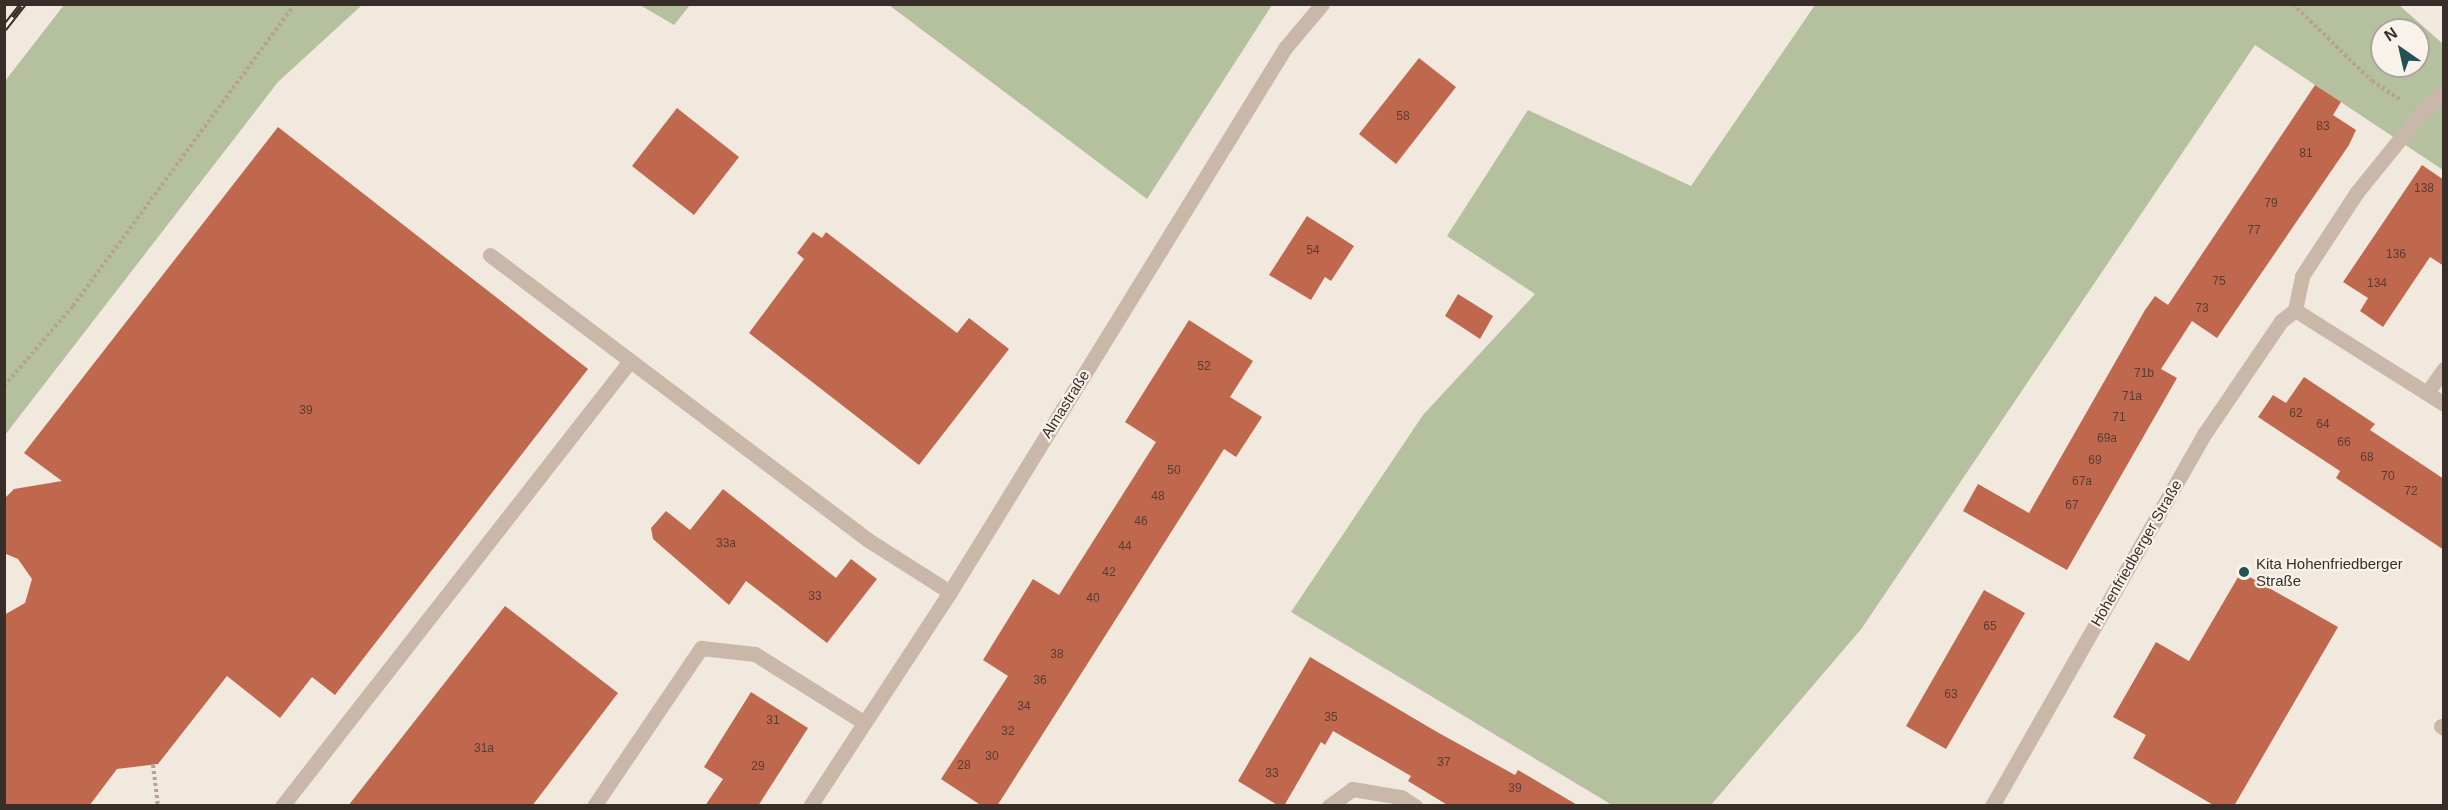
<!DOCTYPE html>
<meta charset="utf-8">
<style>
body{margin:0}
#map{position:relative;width:2448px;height:810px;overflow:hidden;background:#f1e8de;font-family:Helvetica,sans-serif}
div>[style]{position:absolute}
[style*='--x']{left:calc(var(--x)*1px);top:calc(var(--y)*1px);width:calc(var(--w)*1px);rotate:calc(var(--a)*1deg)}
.green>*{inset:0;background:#b5c09e}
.building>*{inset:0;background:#c0684e}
.path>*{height:4px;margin-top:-2px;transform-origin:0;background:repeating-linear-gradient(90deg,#b5a294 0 3px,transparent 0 6px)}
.minor>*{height:15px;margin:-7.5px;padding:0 7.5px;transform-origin:7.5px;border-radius:7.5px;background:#c9b8aa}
.rail>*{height:7px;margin-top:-3.5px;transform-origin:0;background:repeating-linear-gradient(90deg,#f9f2ea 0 14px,#372e29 0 28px);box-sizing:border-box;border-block:2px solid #372e29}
.dots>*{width:16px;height:16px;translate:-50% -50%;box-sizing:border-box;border:3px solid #f9f2ea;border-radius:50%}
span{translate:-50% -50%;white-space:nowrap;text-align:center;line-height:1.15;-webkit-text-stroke:4.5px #f9f2ea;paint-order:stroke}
.number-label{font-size:12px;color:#593c32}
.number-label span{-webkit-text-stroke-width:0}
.street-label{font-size:15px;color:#372e29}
.poi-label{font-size:15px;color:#372e29}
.left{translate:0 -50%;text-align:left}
.frame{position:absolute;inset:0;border:6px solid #372e29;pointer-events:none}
.north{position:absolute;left:2370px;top:18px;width:60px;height:60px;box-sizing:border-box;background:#f9f2ea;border:2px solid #aba49d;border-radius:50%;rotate:326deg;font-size:16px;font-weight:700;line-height:24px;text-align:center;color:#372e29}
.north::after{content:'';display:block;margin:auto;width:21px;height:27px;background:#215356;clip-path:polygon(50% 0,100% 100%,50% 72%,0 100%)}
</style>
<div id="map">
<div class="green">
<div style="clip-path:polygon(64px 5px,362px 5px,278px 82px,5px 435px,5px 81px)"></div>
<div style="clip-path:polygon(640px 5px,690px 5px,674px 25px)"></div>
<div style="clip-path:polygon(889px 5px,1272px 4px,1272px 5px,1147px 199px)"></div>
<div style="clip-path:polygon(evenodd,1815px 5px,2399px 5px,2443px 44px,2443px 170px,2255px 45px,1862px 628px,1711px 805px,1612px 805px,1291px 612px,1423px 415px,1535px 294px,1447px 236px,1528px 110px,1691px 186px,1815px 5px,2382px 30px,2418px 30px,2418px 66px,2382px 66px,2382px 30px)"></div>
</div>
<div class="building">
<div style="clip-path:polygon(1419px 58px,1456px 87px,1396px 164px,1359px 134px)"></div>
<div style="clip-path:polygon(2315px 85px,2341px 102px,2333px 115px,2356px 130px,2349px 145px,2217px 338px,2192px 321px,2161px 369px,2177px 378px,2067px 570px,1963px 511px,1978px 484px,2029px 513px,2145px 310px,2155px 296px,2168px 305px)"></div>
<div style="clip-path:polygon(677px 108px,739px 157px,694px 215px,632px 166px)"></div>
<div style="clip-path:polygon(278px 127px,588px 369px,335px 695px,312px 677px,280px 718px,227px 676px,158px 764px,117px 769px,89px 806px,4px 806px,4px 615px,25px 603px,32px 579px,18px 559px,6px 554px,4px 499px,14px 489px,62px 481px,24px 453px)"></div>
<div style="clip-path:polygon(2422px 165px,2444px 180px,2444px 266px,2430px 257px,2383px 327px,2360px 311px,2368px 298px,2343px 282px)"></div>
<div style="clip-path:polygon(1307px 216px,1354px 246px,1331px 281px,1325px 277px,1311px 300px,1269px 275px)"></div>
<div style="clip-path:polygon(813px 232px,822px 238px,826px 232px,957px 333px,969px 318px,1009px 349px,919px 465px,749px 333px,804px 259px,797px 253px)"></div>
<div style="clip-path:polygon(1458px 294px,1493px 316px,1480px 339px,1445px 316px)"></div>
<div style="clip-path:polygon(1189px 320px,1253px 361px,1230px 397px,1262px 417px,1236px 457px,1224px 449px,997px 806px,982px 806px,941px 779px,1008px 676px,983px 660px,1033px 579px,1059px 595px,1156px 442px,1125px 422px)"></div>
<div style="clip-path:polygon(2304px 377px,2375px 424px,2370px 430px,2444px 479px,2444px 550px,2336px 478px,2340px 471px,2258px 417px,2273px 395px,2286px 403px)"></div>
<div style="clip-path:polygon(723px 489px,836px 578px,851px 559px,877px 579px,827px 643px,746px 581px,729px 605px,653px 539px,651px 528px,666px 511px,690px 530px)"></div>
<div style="clip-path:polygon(2241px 572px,2338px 627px,2234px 806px,2215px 806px,2133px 758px,2146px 735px,2113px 717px,2156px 642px,2189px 661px)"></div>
<div style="clip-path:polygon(1984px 590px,2025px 613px,1946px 749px,1906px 726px)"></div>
<div style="clip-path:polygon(505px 606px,618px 693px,532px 806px,348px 806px)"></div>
<div style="clip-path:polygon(1310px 657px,1437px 732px,1515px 775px,1518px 770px,1579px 806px,1449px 806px,1408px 781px,1411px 776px,1333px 731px,1325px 745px,1321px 742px,1284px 806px,1279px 806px,1238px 781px)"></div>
<div style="clip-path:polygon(751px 692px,808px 728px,758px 806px,705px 806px,723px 779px,704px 767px)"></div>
</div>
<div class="path">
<div style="--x:2293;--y:4;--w:110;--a:44.3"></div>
<div style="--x:2372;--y:81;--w:33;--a:33"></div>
<div style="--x:4;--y:386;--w:106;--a:-49.2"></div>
<div style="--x:73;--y:306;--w:375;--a:-53.7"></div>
<div style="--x:153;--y:765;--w:41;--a:83"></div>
</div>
<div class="minor">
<div style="--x:490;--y:255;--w:473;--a:37"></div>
<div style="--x:868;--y:540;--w:97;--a:32.4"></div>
<div style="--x:2295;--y:310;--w:176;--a:32.2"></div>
<div style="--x:2427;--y:393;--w:29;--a:-55"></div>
<div style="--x:2441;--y:726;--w:4;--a:34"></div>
<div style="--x:282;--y:806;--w:565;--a:-51.97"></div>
<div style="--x:594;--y:806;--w:191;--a:-55.9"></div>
<div style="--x:701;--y:648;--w:54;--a:6.3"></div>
<div style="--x:755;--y:654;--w:128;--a:32.2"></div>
<div style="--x:810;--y:806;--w:256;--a:-56.8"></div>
<div style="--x:950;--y:592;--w:639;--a:-58.37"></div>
<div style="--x:1285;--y:48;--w:57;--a:-49.9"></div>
<div style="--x:1329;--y:806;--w:29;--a:-36"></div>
<div style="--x:1352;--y:789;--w:50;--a:9.3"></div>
<div style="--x:1401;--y:797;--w:17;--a:33"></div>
<div style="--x:1992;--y:806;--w:430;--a:-60.3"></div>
<div style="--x:2205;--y:433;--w:135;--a:-55.8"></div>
<div style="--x:2281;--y:321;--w:18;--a:-38"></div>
<div style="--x:2295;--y:310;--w:35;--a:-78"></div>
<div style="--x:2302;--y:276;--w:100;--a:-56.8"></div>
<div style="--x:2357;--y:192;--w:102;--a:-51"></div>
<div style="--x:2421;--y:113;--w:31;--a:-42"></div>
</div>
<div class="rail">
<div style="--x:4;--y:28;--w:31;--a:-52"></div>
</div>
<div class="dots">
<div style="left:2244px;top:572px;background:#215356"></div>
</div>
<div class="number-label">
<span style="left:1403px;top:117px">58</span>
<span style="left:2323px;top:127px">83</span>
<span style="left:2306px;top:154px">81</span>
<span style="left:2424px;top:189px">138</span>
<span style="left:2271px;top:204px">79</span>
<span style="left:2254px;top:231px">77</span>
<span style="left:1313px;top:251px">54</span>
<span style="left:2396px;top:255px">136</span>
<span style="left:2219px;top:282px">75</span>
<span style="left:2377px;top:284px">134</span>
<span style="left:2202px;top:309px">73</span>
<span style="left:1204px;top:367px">52</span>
<span style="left:2144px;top:374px">71b</span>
<span style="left:2132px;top:397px">71a</span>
<span style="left:306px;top:411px">39</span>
<span style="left:2296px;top:414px">62</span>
<span style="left:2119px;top:418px">71</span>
<span style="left:2323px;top:425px">64</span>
<span style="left:2107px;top:439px">69a</span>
<span style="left:2344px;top:443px">66</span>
<span style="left:2367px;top:458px">68</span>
<span style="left:2095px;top:461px">69</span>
<span style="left:1174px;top:471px">50</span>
<span style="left:2388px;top:477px">70</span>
<span style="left:2082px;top:482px">67a</span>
<span style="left:2411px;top:492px">72</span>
<span style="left:1158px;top:497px">48</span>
<span style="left:2072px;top:506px">67</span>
<span style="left:1141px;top:522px">46</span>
<span style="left:726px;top:544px">33a</span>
<span style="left:1125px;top:547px">44</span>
<span style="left:1109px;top:573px">42</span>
<span style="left:815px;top:597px">33</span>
<span style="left:1093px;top:599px">40</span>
<span style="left:1990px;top:627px">65</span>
<span style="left:1057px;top:655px">38</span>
<span style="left:1040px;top:681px">36</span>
<span style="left:1951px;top:695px">63</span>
<span style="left:1024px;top:707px">34</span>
<span style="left:1331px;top:718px">35</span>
<span style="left:773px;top:721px">31</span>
<span style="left:1008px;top:732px">32</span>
<span style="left:484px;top:749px">31a</span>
<span style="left:992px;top:757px">30</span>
<span style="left:1444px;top:763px">37</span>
<span style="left:964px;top:766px">28</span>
<span style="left:758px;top:767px">29</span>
<span style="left:1272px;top:774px">33</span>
<span style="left:1515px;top:789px">39</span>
</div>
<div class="street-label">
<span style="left:1065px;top:404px;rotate:-58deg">Almastraße</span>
<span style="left:2136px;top:553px;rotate:-60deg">Hohenfriedberger Straße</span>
</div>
<div class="poi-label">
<span class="left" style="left:2256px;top:572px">Kita Hohenfriedberger<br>Straße</span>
</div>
<div class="frame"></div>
<div class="north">N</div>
</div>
